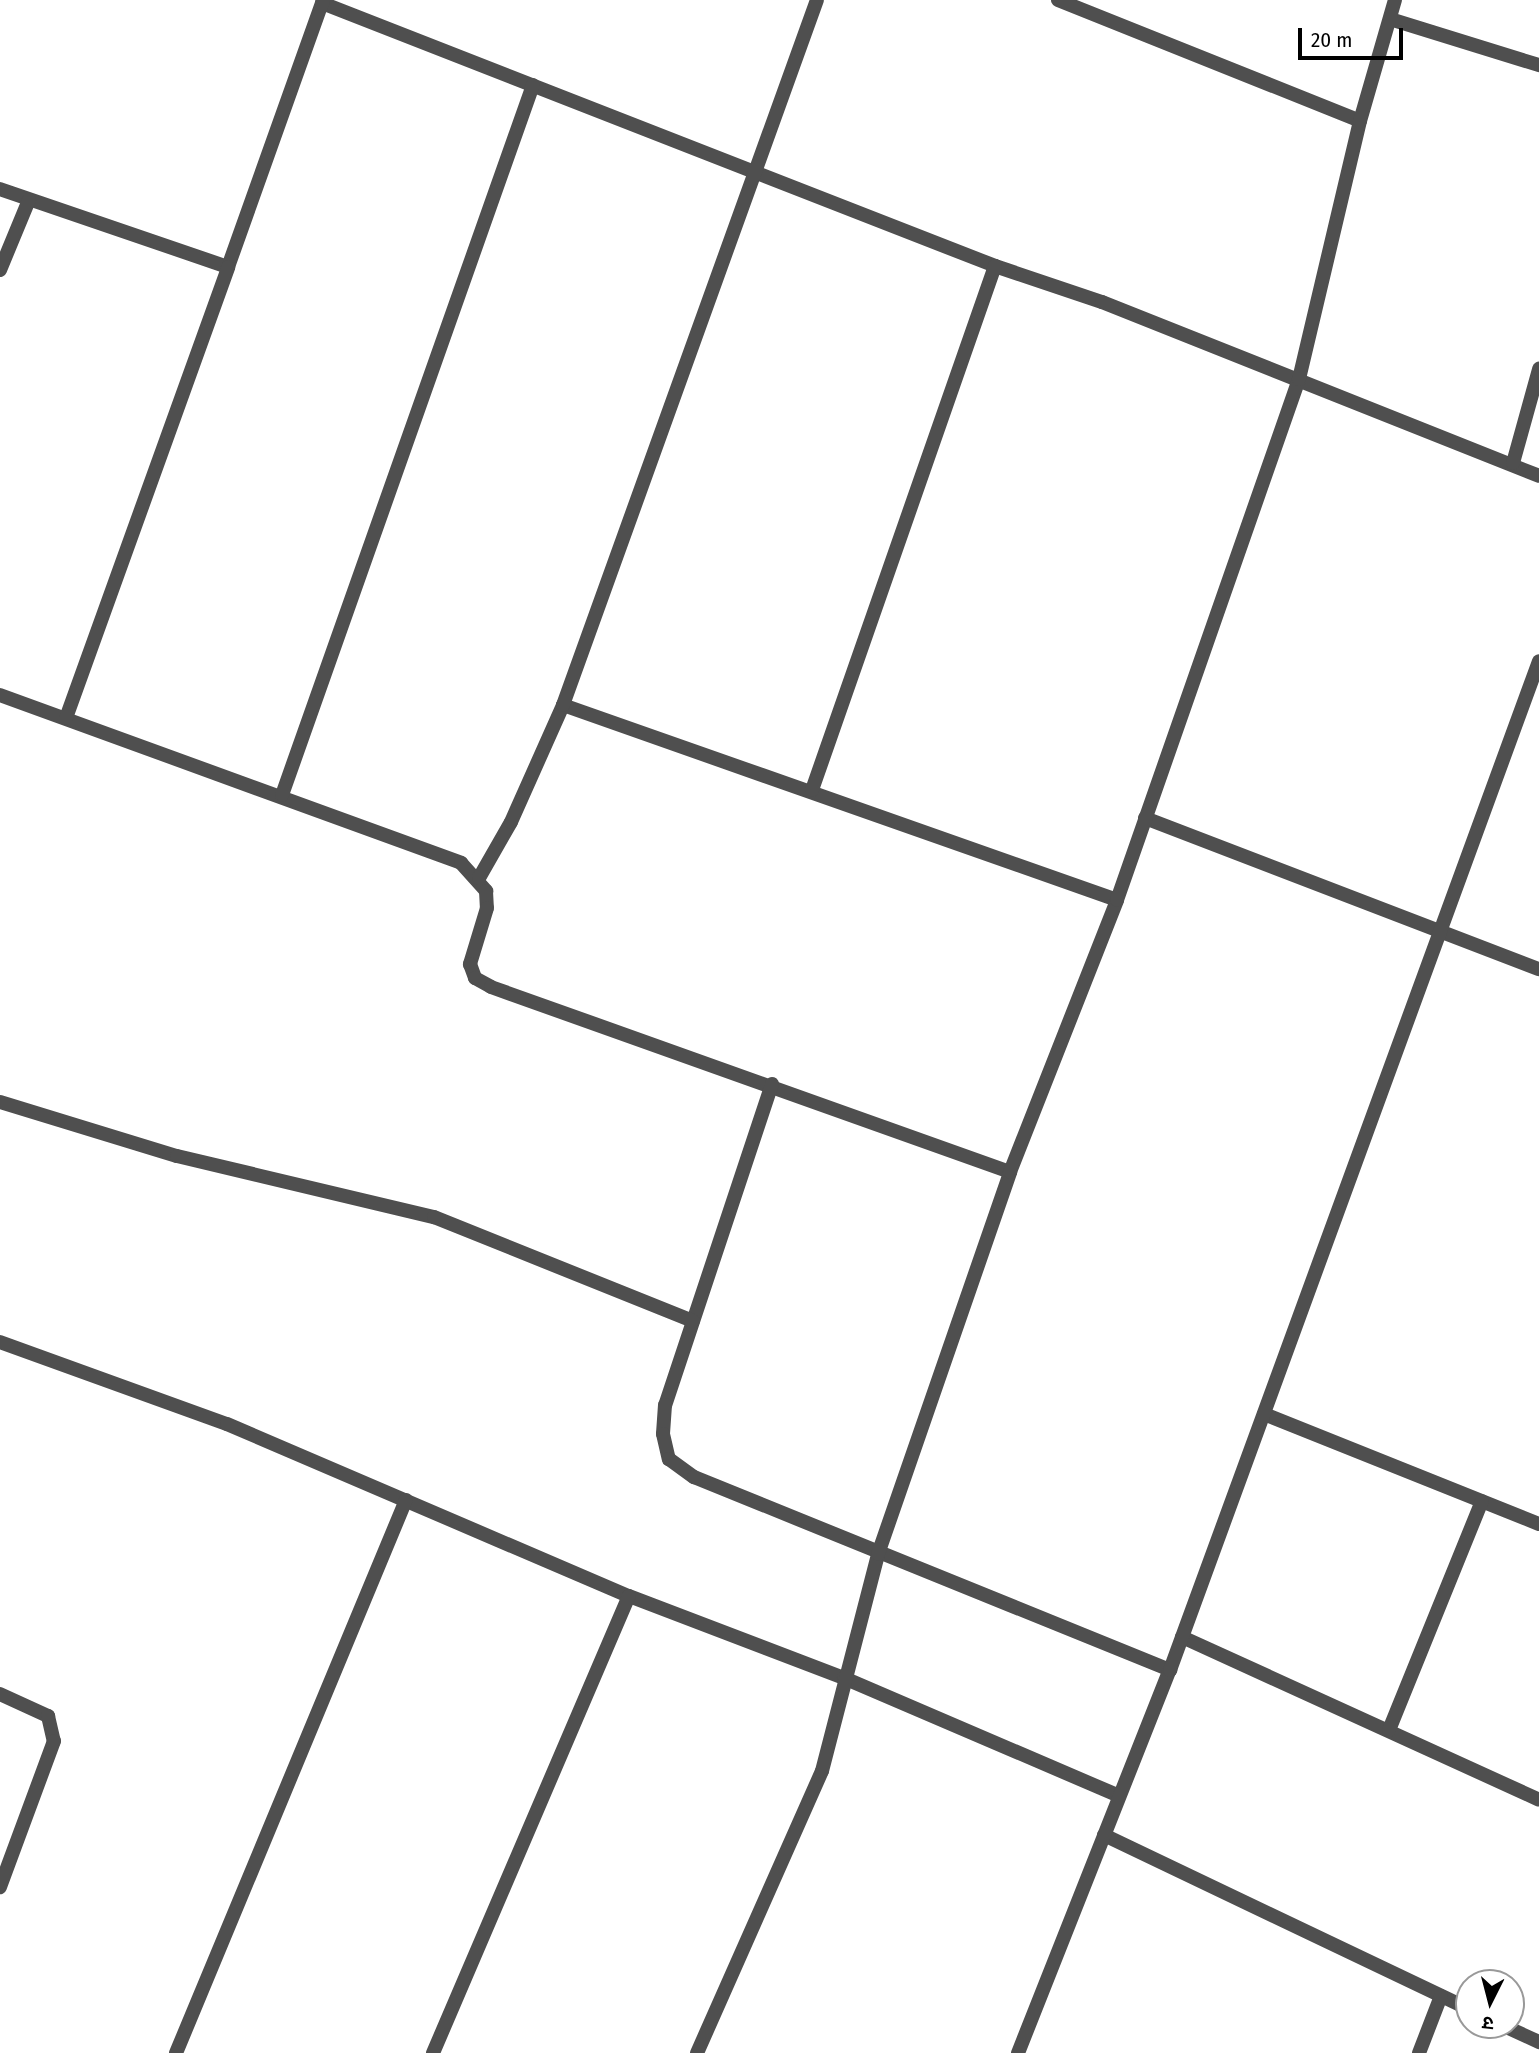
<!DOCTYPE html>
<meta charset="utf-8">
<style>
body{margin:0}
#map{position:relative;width:1539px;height:2053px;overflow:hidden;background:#fff;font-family:"Fira Sans Condensed","Noto Sans Devanagari",sans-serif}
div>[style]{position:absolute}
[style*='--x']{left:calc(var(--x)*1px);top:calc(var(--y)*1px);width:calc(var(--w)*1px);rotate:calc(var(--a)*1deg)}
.street>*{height:14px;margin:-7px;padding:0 7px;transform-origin:7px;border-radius:7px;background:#4f4f4f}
span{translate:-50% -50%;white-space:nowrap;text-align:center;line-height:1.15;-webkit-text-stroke:7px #fff;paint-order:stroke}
.north{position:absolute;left:1455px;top:1969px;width:70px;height:70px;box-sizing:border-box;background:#fff;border:2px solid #999;border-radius:50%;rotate:186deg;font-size:19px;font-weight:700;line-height:28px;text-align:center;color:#000}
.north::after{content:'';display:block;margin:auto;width:24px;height:32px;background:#000;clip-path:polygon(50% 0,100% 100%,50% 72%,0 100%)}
.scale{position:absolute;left:1298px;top:28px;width:105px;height:32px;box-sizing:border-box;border:4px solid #000;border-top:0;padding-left:9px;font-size:21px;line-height:24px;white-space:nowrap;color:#000;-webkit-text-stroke:5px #fff;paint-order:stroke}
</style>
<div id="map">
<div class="street">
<div style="--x:1058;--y:0;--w:325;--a:21.8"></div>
<div style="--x:322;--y:3;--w:723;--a:21.34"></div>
<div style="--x:995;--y:266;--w:113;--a:18.6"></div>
<div style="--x:1102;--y:302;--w:470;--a:21.7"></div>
<div style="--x:1390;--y:19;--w:156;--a:17.2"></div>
<div style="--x:0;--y:189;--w:241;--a:18.9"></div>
<div style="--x:228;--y:267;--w:283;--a:-70.4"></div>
<div style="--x:0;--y:270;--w:76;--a:-67.5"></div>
<div style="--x:1513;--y:463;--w:98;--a:-74.5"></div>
<div style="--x:0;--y:695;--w:491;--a:20"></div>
<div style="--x:461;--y:863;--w:38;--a:48"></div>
<div style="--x:486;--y:891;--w:17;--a:87"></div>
<div style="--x:487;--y:908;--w:59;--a:106.9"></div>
<div style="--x:470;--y:964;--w:15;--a:70"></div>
<div style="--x:475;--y:978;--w:18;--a:29"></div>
<div style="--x:491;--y:987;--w:551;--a:19.62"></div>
<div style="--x:563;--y:705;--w:587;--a:19.39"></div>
<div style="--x:66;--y:718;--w:479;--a:-70.2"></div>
<div style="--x:812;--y:790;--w:555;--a:-70.75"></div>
<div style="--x:282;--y:795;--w:753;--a:-70.53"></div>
<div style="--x:1145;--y:818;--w:422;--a:21"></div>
<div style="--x:479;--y:878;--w:64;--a:-60.3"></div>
<div style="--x:511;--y:822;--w:128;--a:-66"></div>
<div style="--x:563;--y:705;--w:749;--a:-70.19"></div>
<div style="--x:772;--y:1084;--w:338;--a:108.4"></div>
<div style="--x:665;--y:1405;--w:29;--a:94"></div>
<div style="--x:663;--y:1434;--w:26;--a:77"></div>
<div style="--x:669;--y:1459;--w:31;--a:36"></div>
<div style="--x:694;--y:1477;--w:514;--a:22.07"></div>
<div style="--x:0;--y:1102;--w:185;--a:17"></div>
<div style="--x:177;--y:1156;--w:264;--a:13.4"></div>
<div style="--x:434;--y:1217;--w:279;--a:21.9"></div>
<div style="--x:0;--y:1342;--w:241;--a:19.9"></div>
<div style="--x:227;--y:1424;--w:437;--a:23.2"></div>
<div style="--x:629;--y:1596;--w:230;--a:20.9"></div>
<div style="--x:844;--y:1678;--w:299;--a:23.2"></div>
<div style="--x:1264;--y:1414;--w:296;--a:21.8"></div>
<div style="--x:1182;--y:1637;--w:392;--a:24.5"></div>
<div style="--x:0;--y:1694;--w:53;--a:24.6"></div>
<div style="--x:48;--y:1716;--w:26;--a:77"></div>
<div style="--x:54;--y:1741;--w:156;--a:110.3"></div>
<div style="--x:1389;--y:1730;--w:247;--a:-67.9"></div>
<div style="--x:1104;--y:1835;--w:404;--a:25.5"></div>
<div style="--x:1502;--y:2025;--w:41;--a:24.7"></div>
<div style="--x:176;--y:2053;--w:599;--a:-67.42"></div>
<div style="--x:433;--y:2053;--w:497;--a:-66.8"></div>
<div style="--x:697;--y:2053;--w:308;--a:-66.1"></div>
<div style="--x:822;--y:1771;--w:224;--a:-75.5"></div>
<div style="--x:878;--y:1554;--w:404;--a:-70.9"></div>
<div style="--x:1010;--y:1172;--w:292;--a:-68.5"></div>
<div style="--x:1117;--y:900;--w:552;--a:-70.74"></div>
<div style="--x:1299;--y:379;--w:265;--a:-76.7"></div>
<div style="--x:1360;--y:121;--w:126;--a:-73.9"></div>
<div style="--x:1018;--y:2053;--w:412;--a:-68.4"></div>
<div style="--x:1170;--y:1670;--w:1074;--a:-69.91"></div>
<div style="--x:1419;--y:2053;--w:61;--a:-68.9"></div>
</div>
<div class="north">उ</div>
<div class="scale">20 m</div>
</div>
